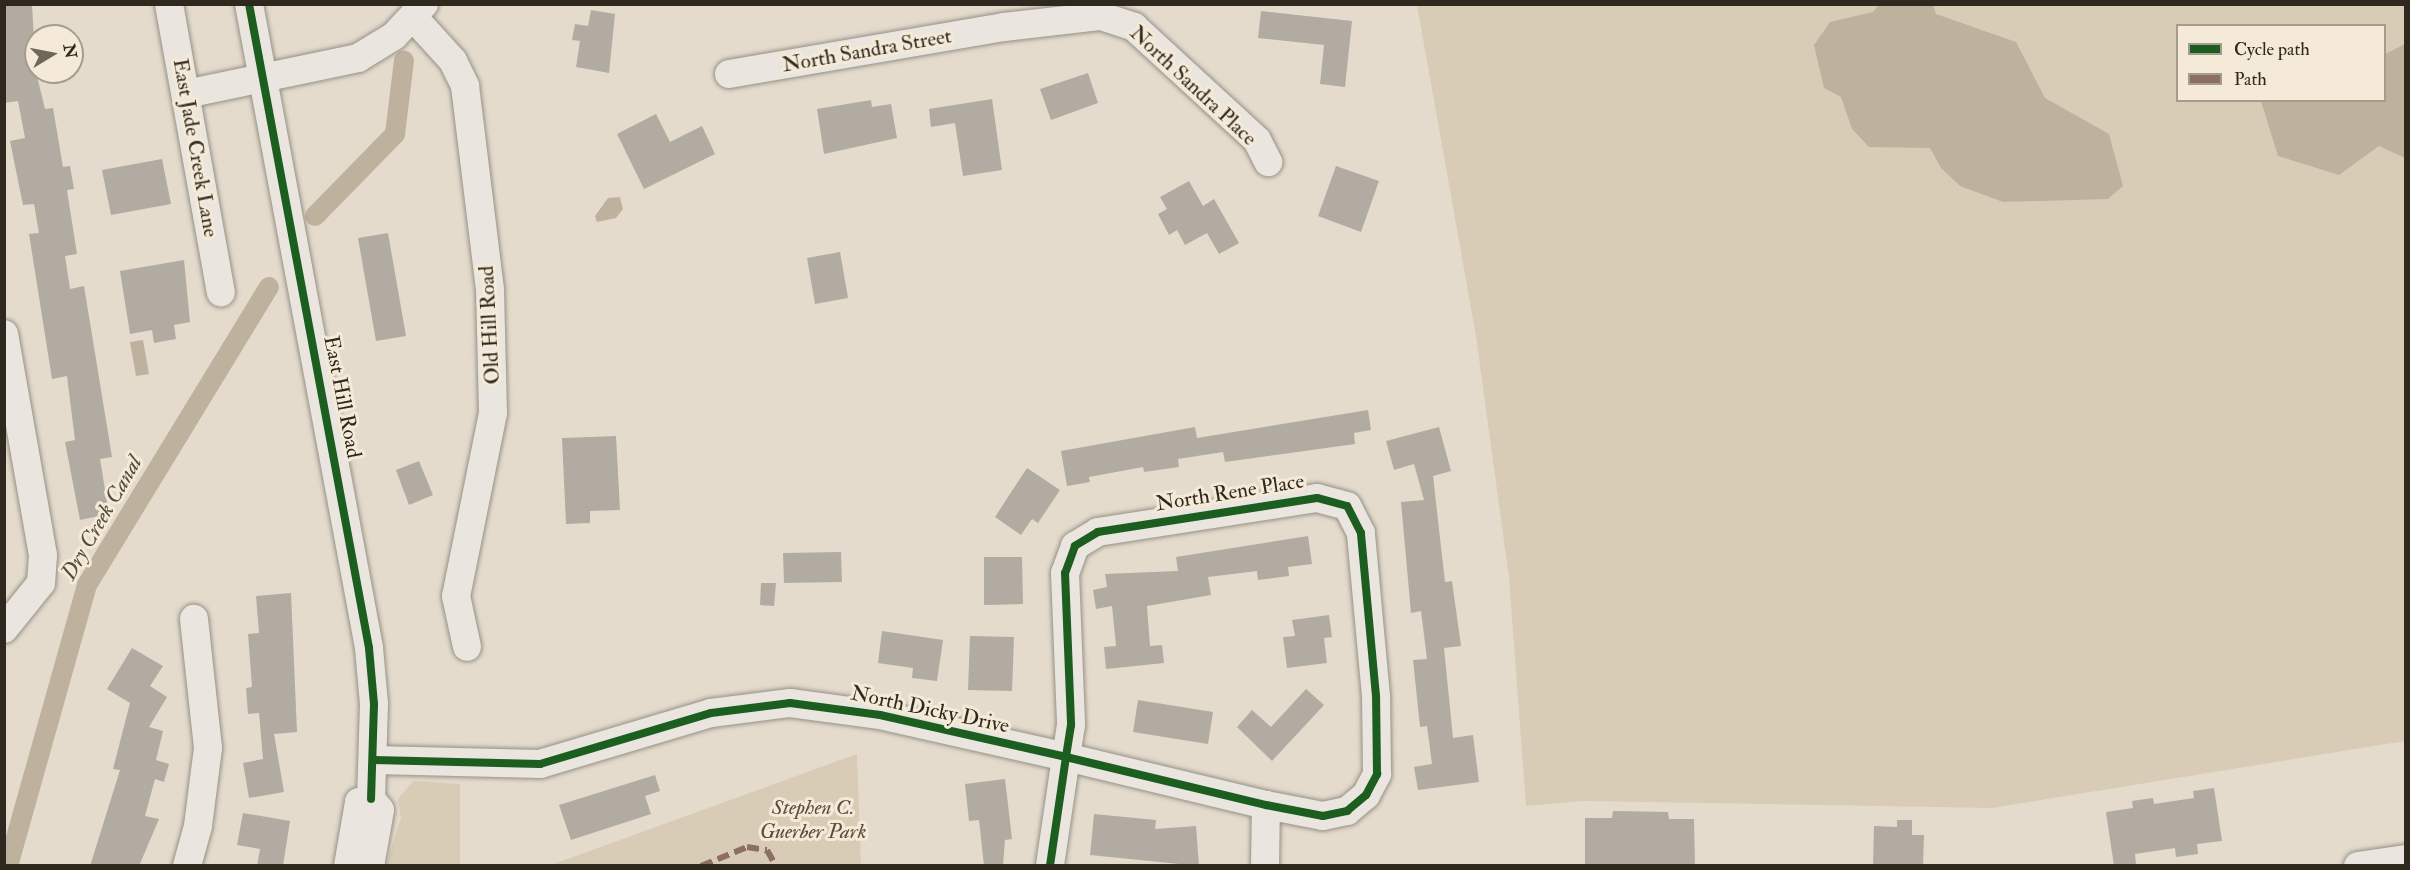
<!DOCTYPE html>
<style>
body{margin:0}
#map{position:relative;width:2410px;height:870px;overflow:hidden;background:#e4dbcc;font-family:"IM FELL Double Pica",serif}
div>[style]{position:absolute}
[style*='--x']{left:calc(var(--x)*1px);top:calc(var(--y)*1px);width:calc(var(--w)*1px);rotate:calc(var(--a)*1deg)}
.green>*{inset:0;background:#d8ccb7}
.water>*{inset:0;background:#beb29e}
.canal>*{height:20px;margin:-10px;padding:0 10px;transform-origin:10px;border-radius:10px;background:#beb29e}
.building>*{inset:0;background:#b2aba1}
.roads{filter:drop-shadow(0 0 2px #969187) drop-shadow(0 0 2px #969187)}
.minor>*{height:28px;margin:-14px;padding:0 14px;transform-origin:14px;border-radius:14px;background:#eae5de}
.quiet>*{height:6px;margin-top:-3px;transform-origin:0;background:repeating-linear-gradient(90deg,#8d6e63 0 12px,transparent 0 18px)}
.cycleway>*{height:8px;margin:-4px;padding:0 4px;transform-origin:4px;border-radius:4px;background:#1b5e20}
span{translate:-50% -50%;white-space:nowrap;text-align:center;line-height:1.15;-webkit-text-stroke:6px #f5ead7;paint-order:stroke}
.street-label{font-size:21px;color:#2f281e}
.park-label{font-size:21px;color:#574e40;font-style:italic}
.water-label{font-size:22px;color:#554c3e;font-style:italic}
.frame{position:absolute;inset:0;border:6px solid #2f281e;pointer-events:none}
.legend{position:absolute;left:2176px;top:24px;width:210px;height:78px;box-sizing:border-box;background:#f5ead7;border:2px solid #a69c8d;margin:0;padding:8px 10px;list-style:none;font-size:18px;color:#2f281e}
.legend li{display:flex;align-items:center;gap:12px;height:30px}
.legend b{width:30px;border:2px solid #a69c8d}
.north{position:absolute;left:24px;top:24px;width:60px;height:60px;box-sizing:border-box;background:#f5ead7;border:2px solid #a69c8d;border-radius:50%;rotate:80deg;font-size:16px;font-weight:700;line-height:24px;text-align:center;color:#2f281e}
.north::after{content:'';display:block;margin:auto;width:21px;height:27px;background:#6e675b;clip-path:polygon(50% 0,100% 100%,50% 72%,0 100%)}
</style>
<div id="map">
<div class="green">
<div style="clip-path:polygon(evenodd,1417px 5px,2405px 5px,2405px 741px,1992px 808px,1584px 801px,1526px 806px,1509px 578px,1476px 336px,1417px 5px,2178px 26px,2384px 26px,2384px 100px,2178px 100px,2178px 26px)"></div>
<div style="clip-path:polygon(857px 754px,861px 865px,551px 865px)"></div>
<div style="clip-path:polygon(413px 781px,460px 784px,460px 865px,386px 865px,401px 818px,398px 799px)"></div>
</div>
<div class="water">
<div style="clip-path:polygon(1879px 4px,1933px 5px,1936px 14px,2016px 42px,2045px 98px,2109px 134px,2123px 186px,2108px 199px,2003px 202px,1960px 186px,1941px 168px,1930px 148px,1869px 147px,1852px 129px,1841px 97px,1824px 88px,1814px 45px,1830px 22px,1873px 12px)"></div>
<div style="clip-path:polygon(2405px 44px,2405px 158px,2379px 146px,2339px 175px,2278px 156px,2261px 101px,2384px 100px,2385px 54px)"></div>
<div style="clip-path:polygon(620px 197px,623px 209px,616px 218px,597px 222px,595px 216px,608px 198px)"></div>
<div style="clip-path:polygon(143px 340px,149px 374px,136px 376px,130px 342px)"></div>
</div>
<div class="canal">
<div style="--x:315;--y:216;--w:115;--a:-45.7"></div>
<div style="--x:395;--y:134;--w:74;--a:-83"></div>
<div style="--x:8;--y:866;--w:292;--a:-74.3"></div>
<div style="--x:87;--y:585;--w:349;--a:-58.6"></div>
</div>
<div class="building">
<div style="clip-path:polygon(4px 4px,32px 5px,36px 72px,45px 109px,53px 108px,63px 167px,70px 166px,74px 189px,67px 190px,77px 254px,65px 256px,70px 289px,84px 286px,112px 457px,100px 459px,109px 514px,80px 520px,65px 442px,75px 440px,67px 376px,52px 379px,29px 234px,39px 233px,34px 204px,23px 205px,10px 141px,25px 138px,18px 101px,4px 103px)"></div>
<div style="clip-path:polygon(591px 10px,615px 14px,609px 73px,576px 67px,580px 41px,572px 40px,575px 24px,588px 26px)"></div>
<div style="clip-path:polygon(1261px 11px,1352px 21px,1345px 87px,1320px 84px,1324px 45px,1258px 38px)"></div>
<div style="clip-path:polygon(1088px 73px,1098px 103px,1051px 120px,1040px 89px)"></div>
<div style="clip-path:polygon(992px 99px,1002px 170px,963px 176px,955px 123px,931px 127px,929px 109px)"></div>
<div style="clip-path:polygon(871px 100px,872px 107px,891px 104px,897px 138px,824px 154px,817px 109px)"></div>
<div style="clip-path:polygon(656px 114px,670px 142px,702px 126px,715px 154px,644px 189px,617px 134px)"></div>
<div style="clip-path:polygon(162px 159px,171px 204px,111px 215px,102px 170px)"></div>
<div style="clip-path:polygon(1336px 166px,1379px 181px,1361px 232px,1318px 216px)"></div>
<div style="clip-path:polygon(1189px 181px,1203px 206px,1214px 199px,1239px 243px,1219px 254px,1207px 233px,1185px 245px,1177px 230px,1169px 235px,1158px 214px,1167px 209px,1160px 197px)"></div>
<div style="clip-path:polygon(388px 233px,406px 336px,376px 341px,358px 238px)"></div>
<div style="clip-path:polygon(840px 252px,848px 298px,815px 304px,807px 258px)"></div>
<div style="clip-path:polygon(184px 260px,190px 322px,174px 325px,176px 339px,154px 343px,152px 330px,130px 334px,120px 271px)"></div>
<div style="clip-path:polygon(1368px 410px,1371px 430px,1354px 433px,1355px 444px,1225px 462px,1223px 452px,1178px 459px,1179px 467px,1144px 472px,1143px 467px,1089px 477px,1090px 482px,1067px 486px,1061px 451px,1195px 427px,1197px 438px)"></div>
<div style="clip-path:polygon(1439px 427px,1451px 471px,1433px 476px,1445px 582px,1452px 581px,1461px 646px,1444px 648px,1453px 738px,1473px 735px,1479px 782px,1418px 790px,1414px 767px,1432px 764px,1427px 726px,1420px 727px,1413px 660px,1427px 659px,1421px 611px,1411px 613px,1401px 502px,1424px 500px,1414px 464px,1394px 470px,1386px 441px)"></div>
<div style="clip-path:polygon(616px 436px,620px 510px,590px 511px,590px 523px,566px 524px,562px 438px)"></div>
<div style="clip-path:polygon(419px 461px,433px 495px,409px 505px,396px 470px)"></div>
<div style="clip-path:polygon(1027px 468px,1060px 490px,1038px 523px,1032px 519px,1021px 535px,995px 517px)"></div>
<div style="clip-path:polygon(1308px 536px,1312px 564px,1288px 567px,1289px 576px,1258px 580px,1257px 571px,1208px 577px,1211px 595px,1147px 606px,1150px 646px,1162px 645px,1164px 663px,1106px 669px,1104px 647px,1116px 646px,1112px 606px,1096px 609px,1093px 590px,1107px 587px,1105px 574px,1178px 571px,1176px 557px)"></div>
<div style="clip-path:polygon(841px 552px,842px 582px,784px 583px,783px 553px)"></div>
<div style="clip-path:polygon(984px 557px,1022px 557px,1023px 604px,984px 605px)"></div>
<div style="clip-path:polygon(761px 583px,776px 583px,774px 606px,760px 605px)"></div>
<div style="clip-path:polygon(291px 593px,297px 732px,274px 734px,284px 792px,249px 798px,243px 763px,263px 759px,259px 713px,248px 714px,246px 688px,252px 687px,248px 634px,259px 633px,256px 596px)"></div>
<div style="clip-path:polygon(1329px 615px,1332px 637px,1324px 638px,1327px 663px,1287px 668px,1283px 637px,1295px 636px,1292px 620px)"></div>
<div style="clip-path:polygon(882px 631px,943px 640px,937px 681px,912px 678px,913px 668px,878px 663px)"></div>
<div style="clip-path:polygon(970px 636px,1014px 637px,1012px 691px,968px 690px)"></div>
<div style="clip-path:polygon(132px 648px,163px 666px,150px 686px,167px 697px,149px 727px,163px 731px,156px 760px,169px 764px,164px 782px,155px 779px,145px 816px,159px 819px,139px 866px,90px 866px,120px 770px,113px 769px,130px 703px,107px 689px)"></div>
<div style="clip-path:polygon(1306px 689px,1324px 705px,1272px 761px,1237px 727px,1252px 710px,1271px 727px)"></div>
<div style="clip-path:polygon(1138px 700px,1213px 712px,1208px 744px,1133px 732px)"></div>
<div style="clip-path:polygon(655px 775px,660px 791px,645px 796px,651px 814px,571px 840px,559px 805px)"></div>
<div style="clip-path:polygon(1005px 779px,1012px 839px,1005px 840px,1003px 866px,984px 866px,979px 820px,969px 821px,965px 784px)"></div>
<div style="clip-path:polygon(2214px 788px,2222px 841px,2197px 844px,2198px 854px,2176px 857px,2175px 848px,2135px 854px,2136px 864px,2114px 866px,2106px 812px,2133px 808px,2132px 801px,2153px 798px,2154px 804px,2194px 798px,2193px 791px)"></div>
<div style="clip-path:polygon(1613px 811px,1668px 812px,1669px 819px,1694px 819px,1695px 866px,1585px 866px,1585px 818px,1612px 818px)"></div>
<div style="clip-path:polygon(243px 813px,290px 821px,283px 866px,257px 866px,260px 849px,237px 845px)"></div>
<div style="clip-path:polygon(1094px 814px,1156px 820px,1155px 829px,1196px 826px,1199px 866px,1090px 855px)"></div>
<div style="clip-path:polygon(1897px 820px,1912px 820px,1912px 835px,1924px 835px,1923px 866px,1873px 866px,1874px 826px,1897px 827px)"></div>
</div>
<div class="roads">
<div class="minor">
<div style="--x:169;--y:4;--w:293;--a:79.8"></div>
<div style="--x:249;--y:4;--w:655;--a:79.44"></div>
<div style="--x:369;--y:648;--w:56;--a:84.9"></div>
<div style="--x:374;--y:704;--w:95;--a:91.8"></div>
<div style="--x:414;--y:18;--w:58;--a:47.8"></div>
<div style="--x:453;--y:61;--w:28;--a:64"></div>
<div style="--x:465;--y:86;--w:206;--a:83"></div>
<div style="--x:490;--y:290;--w:123;--a:88.6"></div>
<div style="--x:493;--y:413;--w:187;--a:101.4"></div>
<div style="--x:456;--y:596;--w:52;--a:77.8"></div>
<div style="--x:729;--y:74;--w:279;--a:-9.7"></div>
<div style="--x:1004;--y:27;--w:98;--a:-6.5"></div>
<div style="--x:1101;--y:16;--w:35;--a:18"></div>
<div style="--x:1134;--y:27;--w:167;--a:42.6"></div>
<div style="--x:1257;--y:140;--w:25;--a:63"></div>
<div style="--x:186;--y:94;--w:176;--a:-11.8"></div>
<div style="--x:358;--y:58;--w:42;--a:-31.4"></div>
<div style="--x:394;--y:36;--w:44;--a:-46.8"></div>
<div style="--x:4;--y:334;--w:224;--a:80"></div>
<div style="--x:43;--y:555;--w:28;--a:94"></div>
<div style="--x:41;--y:583;--w:59;--a:128.8"></div>
<div style="--x:374;--y:760;--w:166;--a:1.4"></div>
<div style="--x:540;--y:764;--w:178;--a:-16.6"></div>
<div style="--x:711;--y:713;--w:80;--a:-7.2"></div>
<div style="--x:790;--y:703;--w:91;--a:7.6"></div>
<div style="--x:880;--y:715;--w:191;--a:12.7"></div>
<div style="--x:1066;--y:757;--w:206;--a:13.5"></div>
<div style="--x:1266;--y:805;--w:58;--a:10.9"></div>
<div style="--x:1323;--y:816;--w:25;--a:-12"></div>
<div style="--x:1347;--y:811;--w:25;--a:-40"></div>
<div style="--x:1366;--y:795;--w:24;--a:-62"></div>
<div style="--x:1377;--y:774;--w:78;--a:-90.7"></div>
<div style="--x:1376;--y:696;--w:164;--a:-95.3"></div>
<div style="--x:1361;--y:533;--w:30;--a:-117"></div>
<div style="--x:1347;--y:506;--w:31;--a:-165"></div>
<div style="--x:1317;--y:498;--w:222;--a:171.2"></div>
<div style="--x:1098;--y:532;--w:27;--a:149"></div>
<div style="--x:1075;--y:546;--w:29;--a:110"></div>
<div style="--x:1065;--y:573;--w:152;--a:87.7"></div>
<div style="--x:1071;--y:725;--w:32;--a:99"></div>
<div style="--x:1066;--y:757;--w:110;--a:98.4"></div>
<div style="--x:187;--y:866;--w:41;--a:-74.6"></div>
<div style="--x:198;--y:826;--w:79;--a:-82.7"></div>
<div style="--x:208;--y:748;--w:130;--a:-96.2"></div>
<div style="--x:348;--y:866;--w:65;--a:-80.2"></div>
<div style="--x:359;--y:802;--w:12;--a:-14"></div>
<div style="--x:371;--y:799;--w:14;--a:51"></div>
<div style="--x:380;--y:810;--w:57;--a:100.1"></div>
<div style="--x:1265;--y:866;--w:61;--a:-89.1"></div>
<div style="--x:2358;--y:866;--w:49;--a:-8.3"></div>
</div>
</div>
<div class="quiet">
<div style="--x:701;--y:866;--w:50;--a:-22.4"></div>
<div style="--x:747;--y:847;--w:20;--a:9"></div>
<div style="--x:767;--y:850;--w:18;--a:61"></div>
</div>
<div class="cycleway">
<div style="--x:249;--y:4;--w:655;--a:79.44"></div>
<div style="--x:369;--y:648;--w:56;--a:84.9"></div>
<div style="--x:374;--y:704;--w:95;--a:91.8"></div>
<div style="--x:374;--y:760;--w:166;--a:1.4"></div>
<div style="--x:540;--y:764;--w:178;--a:-16.6"></div>
<div style="--x:711;--y:713;--w:80;--a:-7.2"></div>
<div style="--x:790;--y:703;--w:91;--a:7.6"></div>
<div style="--x:880;--y:715;--w:191;--a:12.7"></div>
<div style="--x:1066;--y:757;--w:206;--a:13.5"></div>
<div style="--x:1266;--y:805;--w:58;--a:10.9"></div>
<div style="--x:1323;--y:816;--w:25;--a:-12"></div>
<div style="--x:1347;--y:811;--w:25;--a:-40"></div>
<div style="--x:1366;--y:795;--w:24;--a:-62"></div>
<div style="--x:1377;--y:774;--w:78;--a:-90.7"></div>
<div style="--x:1376;--y:696;--w:164;--a:-95.3"></div>
<div style="--x:1361;--y:533;--w:30;--a:-117"></div>
<div style="--x:1347;--y:506;--w:31;--a:-165"></div>
<div style="--x:1317;--y:498;--w:222;--a:171.2"></div>
<div style="--x:1098;--y:532;--w:27;--a:149"></div>
<div style="--x:1075;--y:546;--w:29;--a:110"></div>
<div style="--x:1065;--y:573;--w:152;--a:87.7"></div>
<div style="--x:1071;--y:725;--w:32;--a:99"></div>
<div style="--x:1066;--y:757;--w:110;--a:98.4"></div>
</div>
<div class="street-label">
<span style="left:867px;top:51px;rotate:-10deg">North Sandra Street</span>
<span style="left:1193px;top:86px;rotate:43deg">North Sandra Place</span>
<span style="left:195px;top:148px;rotate:80deg">East Jade Creek Lane</span>
<span style="left:490px;top:325px;rotate:-93deg">Old Hill Road</span>
<span style="left:342px;top:397px;rotate:79deg">East Hill Road</span>
<span style="left:1230px;top:493px;rotate:-9deg">North Rene Place</span>
<span style="left:930px;top:710px;rotate:12deg">North Dicky Drive</span>
</div>
<div class="park-label">
<span style="left:813px;top:820px">Stephen C.<br>Guerber Park</span>
</div>
<div class="water-label">
<span style="left:102px;top:518px;rotate:-60deg">Dry Creek Canal</span>
</div>
<div class="frame"></div>
<ul class="legend">
<li><b style="height:8px;background:#1b5e20"></b>Cycle path</li>
<li><b style="height:8px;background:#8d6e63"></b>Path</li>
</ul>
<div class="north">N</div>
</div>
